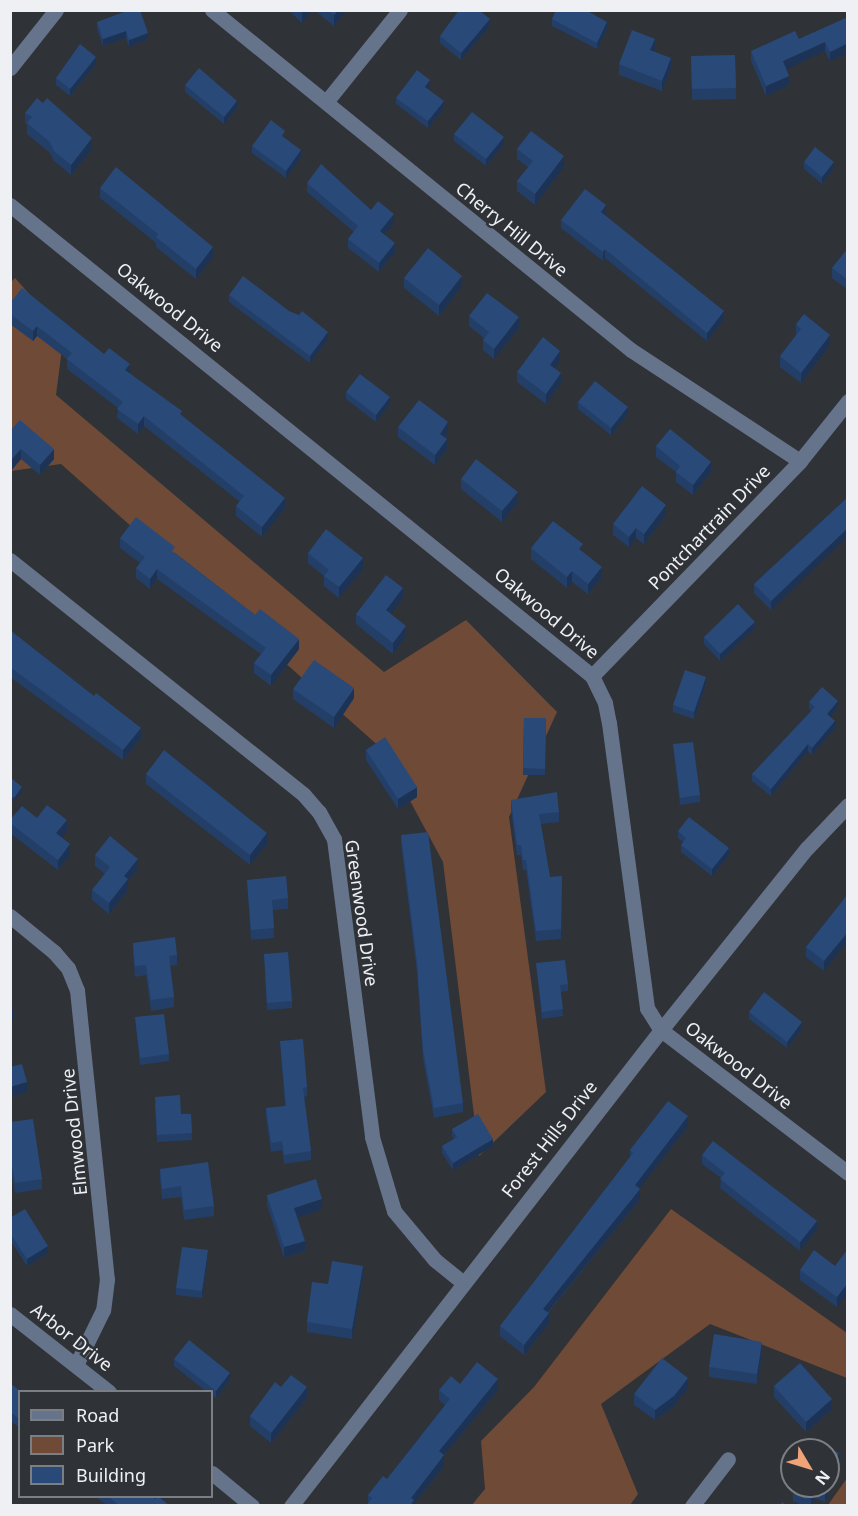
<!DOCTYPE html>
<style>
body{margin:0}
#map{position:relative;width:858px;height:1516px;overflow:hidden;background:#2f3237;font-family:"Noto Sans",sans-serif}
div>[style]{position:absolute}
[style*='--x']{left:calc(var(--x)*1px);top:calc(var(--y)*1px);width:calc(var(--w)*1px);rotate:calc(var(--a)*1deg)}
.green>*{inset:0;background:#6f4a37}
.minor>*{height:15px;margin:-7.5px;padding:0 7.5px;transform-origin:7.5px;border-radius:7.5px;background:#65748b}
.wall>*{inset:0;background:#233f68}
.shaded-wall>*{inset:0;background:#1d3355}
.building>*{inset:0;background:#294979}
span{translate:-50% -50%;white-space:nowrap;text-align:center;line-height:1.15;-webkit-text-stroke:5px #2f3237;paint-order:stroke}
.street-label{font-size:18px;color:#eef0f3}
.frame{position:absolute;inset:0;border:12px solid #eef0f3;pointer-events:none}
.legend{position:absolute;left:18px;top:1390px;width:195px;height:108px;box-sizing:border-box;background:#2f3237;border:2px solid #7b7e82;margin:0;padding:8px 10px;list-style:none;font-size:18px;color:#eef0f3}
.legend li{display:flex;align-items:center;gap:12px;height:30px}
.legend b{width:30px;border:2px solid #7b7e82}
.north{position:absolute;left:780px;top:1438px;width:60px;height:60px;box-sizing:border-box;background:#2f3237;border:2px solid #7b7e82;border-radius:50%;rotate:128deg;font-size:16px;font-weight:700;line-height:24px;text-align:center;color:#eef0f3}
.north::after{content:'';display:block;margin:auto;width:21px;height:27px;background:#f0a279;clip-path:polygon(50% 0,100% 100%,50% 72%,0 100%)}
</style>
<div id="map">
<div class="green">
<div style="clip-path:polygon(15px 278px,64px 333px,56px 395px,384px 672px,466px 620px,557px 712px,509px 817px,546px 1092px,479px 1156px,443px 862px,382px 749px,61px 464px,11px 471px,10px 283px)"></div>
<div style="clip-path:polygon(671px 1209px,847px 1333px,847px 1378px,710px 1324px,601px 1404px,638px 1494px,630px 1505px,471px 1506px,485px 1489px,481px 1441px,534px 1387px)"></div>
<div style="clip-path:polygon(847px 1478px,847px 1505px,827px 1505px,828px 1505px)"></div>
</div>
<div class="minor">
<div style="--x:212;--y:10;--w:540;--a:39.06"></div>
<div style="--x:631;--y:350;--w:202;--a:33.3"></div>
<div style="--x:10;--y:68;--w:74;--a:-51.6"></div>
<div style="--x:326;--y:102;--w:118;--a:-51.2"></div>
<div style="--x:10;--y:205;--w:749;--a:38.98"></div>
<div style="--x:592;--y:676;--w:30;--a:64"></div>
<div style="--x:605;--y:703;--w:20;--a:79"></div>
<div style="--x:609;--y:723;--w:288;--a:82.4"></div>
<div style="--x:647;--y:1008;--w:26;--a:58"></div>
<div style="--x:661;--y:1030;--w:235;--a:37.4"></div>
<div style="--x:10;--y:560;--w:376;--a:38.6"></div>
<div style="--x:304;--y:795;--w:23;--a:49"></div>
<div style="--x:319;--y:812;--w:31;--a:61"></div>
<div style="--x:334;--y:839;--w:300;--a:82.7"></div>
<div style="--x:372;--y:1137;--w:77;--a:73.4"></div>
<div style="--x:394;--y:1211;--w:64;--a:50.1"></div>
<div style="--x:435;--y:1260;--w:35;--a:39"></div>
<div style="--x:592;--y:676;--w:299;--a:-45.9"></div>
<div style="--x:800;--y:461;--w:77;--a:-51.3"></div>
<div style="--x:10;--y:916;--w:57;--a:39.3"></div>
<div style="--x:54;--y:952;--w:21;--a:49"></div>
<div style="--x:68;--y:968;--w:24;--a:68"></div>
<div style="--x:77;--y:990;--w:291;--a:84.1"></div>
<div style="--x:107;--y:1279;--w:31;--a:97"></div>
<div style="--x:103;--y:1310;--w:61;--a:116.1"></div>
<div style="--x:10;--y:1314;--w:126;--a:38.2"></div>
<div style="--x:212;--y:1473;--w:52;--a:39.5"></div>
<div style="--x:291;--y:1506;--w:603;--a:-52.14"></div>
<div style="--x:661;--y:1030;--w:233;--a:-51.3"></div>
<div style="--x:807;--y:848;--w:59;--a:-46.4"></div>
<div style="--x:692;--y:1506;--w:59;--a:-52.5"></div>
</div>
<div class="wall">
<div style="clip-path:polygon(288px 10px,312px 10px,302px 23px)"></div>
<div style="clip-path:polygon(314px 10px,346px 10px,334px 26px)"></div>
<div style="clip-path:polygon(848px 17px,848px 53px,830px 61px,825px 51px,786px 69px,789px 85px,766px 96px,751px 61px,751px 51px,799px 39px)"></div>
<div style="clip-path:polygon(552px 19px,607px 29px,597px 49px,552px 26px)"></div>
<div style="clip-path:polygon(97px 22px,148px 39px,129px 47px,126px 38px,103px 46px,97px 29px)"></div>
<div style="clip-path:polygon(490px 26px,461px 60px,440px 43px,440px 36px)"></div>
<div style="clip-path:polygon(655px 49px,654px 51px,671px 68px,662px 91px,619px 75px,619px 64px)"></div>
<div style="clip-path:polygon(735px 55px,736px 99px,692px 100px,691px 56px)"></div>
<div style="clip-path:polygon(96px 64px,70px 96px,56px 85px,56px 78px)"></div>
<div style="clip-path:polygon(185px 85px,237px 108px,224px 124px,185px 92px)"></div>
<div style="clip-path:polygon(430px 87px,428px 89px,444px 108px,428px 128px,396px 104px,396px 98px)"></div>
<div style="clip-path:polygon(25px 113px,92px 149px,71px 175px,54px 161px,50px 153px,27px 134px,27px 124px,25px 123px)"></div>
<div style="clip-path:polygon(454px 134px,504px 144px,486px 166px,454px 141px)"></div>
<div style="clip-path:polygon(285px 138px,301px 157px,286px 178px,252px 153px,252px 146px)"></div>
<div style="clip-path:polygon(517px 149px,564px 167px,535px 205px,517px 191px,517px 181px,528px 167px,517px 159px)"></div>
<div style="clip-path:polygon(804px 162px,834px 168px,822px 184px,804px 169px)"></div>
<div style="clip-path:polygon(307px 183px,371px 210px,394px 222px,384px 235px,395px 252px,379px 272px,348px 248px,348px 239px,354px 232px,307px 192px)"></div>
<div style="clip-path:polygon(100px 188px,213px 257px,196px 279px,156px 247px,156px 243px,100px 198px)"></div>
<div style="clip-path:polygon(606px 214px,605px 215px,724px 319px,707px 341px,605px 258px,603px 261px,561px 228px,561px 220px)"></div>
<div style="clip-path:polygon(848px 248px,848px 290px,832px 278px,832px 268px)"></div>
<div style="clip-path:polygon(404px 278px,462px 286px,439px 316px,404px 288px)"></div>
<div style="clip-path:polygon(229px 295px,289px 311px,328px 339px,310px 363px,229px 302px)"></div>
<div style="clip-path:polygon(10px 303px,104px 354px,130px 373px,182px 416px,285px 508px,262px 537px,236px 516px,236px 506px,240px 502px,144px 426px,138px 434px,117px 418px,118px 408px,67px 369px,67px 359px,37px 336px,33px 341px,10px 324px)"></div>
<div style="clip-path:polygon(469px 316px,519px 328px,494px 359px,483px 350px,483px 340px,484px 338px,469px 326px)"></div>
<div style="clip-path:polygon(796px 324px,830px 345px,801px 383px,780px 367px,780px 356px,796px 335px)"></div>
<div style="clip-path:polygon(560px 361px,555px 368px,561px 383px,546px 404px,517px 382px,517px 372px)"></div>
<div style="clip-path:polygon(346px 392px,390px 404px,376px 422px,346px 399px)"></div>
<div style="clip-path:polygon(578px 402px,628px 414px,611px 435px,578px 409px)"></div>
<div style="clip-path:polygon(398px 427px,448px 432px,445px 437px,447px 449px,435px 465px,398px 437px)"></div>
<div style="clip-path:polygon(10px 431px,54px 459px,40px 475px,21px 459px,10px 472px)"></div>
<div style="clip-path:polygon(656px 446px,711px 472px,693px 495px,676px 482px,676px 472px,656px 457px)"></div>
<div style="clip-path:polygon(461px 479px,518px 502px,502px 522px,461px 489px)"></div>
<div style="clip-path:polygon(848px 497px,771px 610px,754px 593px,754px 584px)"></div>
<div style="clip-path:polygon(666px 515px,644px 544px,636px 538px,629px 547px,613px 535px,613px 524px)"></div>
<div style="clip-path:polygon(120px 538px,175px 553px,299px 649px,271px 686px,254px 673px,254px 663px,261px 654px,157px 579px,150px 589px,136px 578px,136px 568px,140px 563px,120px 548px)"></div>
<div style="clip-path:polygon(531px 548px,583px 552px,602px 577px,588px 594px,572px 582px,567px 588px,531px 559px)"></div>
<div style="clip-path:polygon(308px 553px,363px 569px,339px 598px,324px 586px,324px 576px,308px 563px)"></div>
<div style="clip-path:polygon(403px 598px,390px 614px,406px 636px,393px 654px,356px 624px,356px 614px)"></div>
<div style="clip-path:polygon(755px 628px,720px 661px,704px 644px,704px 637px)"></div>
<div style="clip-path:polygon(10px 630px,141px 738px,123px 760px,10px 677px)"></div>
<div style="clip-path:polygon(706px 684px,694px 719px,673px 712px,673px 705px)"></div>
<div style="clip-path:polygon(293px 689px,354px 698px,334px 728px,293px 699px)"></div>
<div style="clip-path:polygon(809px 702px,838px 708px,830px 717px,835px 728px,812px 755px,808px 751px,771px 796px,752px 781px,752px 774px,811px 711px,809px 709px)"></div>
<div style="clip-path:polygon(524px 718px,546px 718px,545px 775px,523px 775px)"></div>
<div style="clip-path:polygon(673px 744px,700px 795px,700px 802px,680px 805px)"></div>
<div style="clip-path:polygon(366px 750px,417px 797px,398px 809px,366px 760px)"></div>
<div style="clip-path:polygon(146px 774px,267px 844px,250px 865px,146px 784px)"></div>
<div style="clip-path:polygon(511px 800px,559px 812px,559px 822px,541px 824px,550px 877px,562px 876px,561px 939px,536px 941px,526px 870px,523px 870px,521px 855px,517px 855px,511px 810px)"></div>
<div style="clip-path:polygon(37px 818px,67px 831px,61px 837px,70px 855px,58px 870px,10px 833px,10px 820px)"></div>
<div style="clip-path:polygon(678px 831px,729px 855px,712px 876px,681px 852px,681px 845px,683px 842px,678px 838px)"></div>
<div style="clip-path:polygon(401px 835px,463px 1103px,463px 1112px,434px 1118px,423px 1059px,417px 972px,401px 844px)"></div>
<div style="clip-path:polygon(95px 855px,138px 869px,128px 881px,128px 890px,109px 914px,92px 900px,92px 890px,105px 874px,95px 866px)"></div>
<div style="clip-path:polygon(247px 880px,288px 898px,288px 909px,273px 910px,274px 938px,251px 940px)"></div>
<div style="clip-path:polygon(848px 894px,824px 971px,806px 957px,806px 947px)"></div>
<div style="clip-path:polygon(133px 943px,177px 955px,177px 965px,170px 966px,174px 997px,174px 1007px,151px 1011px,146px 975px,135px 977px,133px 953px)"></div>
<div style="clip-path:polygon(264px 954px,292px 1001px,292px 1008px,267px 1010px)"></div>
<div style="clip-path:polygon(536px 963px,568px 984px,568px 991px,560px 992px,563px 1016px,542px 1019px)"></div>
<div style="clip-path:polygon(749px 1012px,802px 1029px,787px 1048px,749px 1019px)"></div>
<div style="clip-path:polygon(135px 1017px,169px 1054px,169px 1061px,140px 1065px)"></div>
<div style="clip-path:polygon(280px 1041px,307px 1087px,307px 1096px,304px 1097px,311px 1151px,311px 1160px,284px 1164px,282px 1150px,271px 1152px,266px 1117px,266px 1108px,285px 1106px)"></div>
<div style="clip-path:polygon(155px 1104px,181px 1114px,191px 1114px,192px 1140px,157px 1142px)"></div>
<div style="clip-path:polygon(10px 1122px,42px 1179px,42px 1189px,15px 1193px,10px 1165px)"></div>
<div style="clip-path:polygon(688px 1126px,639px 1188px,640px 1199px,548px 1313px,549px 1323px,524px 1355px,500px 1336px,500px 1326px,630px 1158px,630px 1150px)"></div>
<div style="clip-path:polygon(452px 1129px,493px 1146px,453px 1170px,442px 1153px,442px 1146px,454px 1139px,452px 1136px)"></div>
<div style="clip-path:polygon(702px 1155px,817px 1229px,800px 1251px,720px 1188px,721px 1178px,702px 1164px)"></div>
<div style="clip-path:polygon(160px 1169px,214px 1206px,214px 1216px,184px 1220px,181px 1197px,162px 1199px,160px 1179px)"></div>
<div style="clip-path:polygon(267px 1195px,322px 1209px,297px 1218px,305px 1251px,284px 1258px,267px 1205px)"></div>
<div style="clip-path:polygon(10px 1218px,48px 1253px,27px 1266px,10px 1240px)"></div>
<div style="clip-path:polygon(848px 1249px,837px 1307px,800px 1280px,800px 1270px,835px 1266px)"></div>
<div style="clip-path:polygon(208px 1257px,202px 1298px,176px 1295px,176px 1288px)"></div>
<div style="clip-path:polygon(363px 1276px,352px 1339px,307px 1332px,307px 1322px,328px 1284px)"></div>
<div style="clip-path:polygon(762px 1352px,757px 1384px,709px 1377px,709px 1367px)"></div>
<div style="clip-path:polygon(174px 1359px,230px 1380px,216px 1398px,212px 1395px,212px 1392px,207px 1392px,174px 1366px)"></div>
<div style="clip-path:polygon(10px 1383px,20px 1392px,20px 1428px,10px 1421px)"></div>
<div style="clip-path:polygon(460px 1384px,498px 1390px,444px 1455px,444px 1466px,414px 1504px,414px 1506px,368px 1504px,368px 1495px,387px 1479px,445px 1405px,439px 1400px,439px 1390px)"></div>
<div style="clip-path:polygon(774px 1386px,832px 1409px,806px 1432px,774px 1397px)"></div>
<div style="clip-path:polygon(281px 1387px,307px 1398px,271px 1443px,250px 1426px,250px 1416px)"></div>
<div style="clip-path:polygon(688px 1388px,674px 1406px,655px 1420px,634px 1405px,634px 1394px)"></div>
<div style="clip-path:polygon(839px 1463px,825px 1502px,815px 1498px,812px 1506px,805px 1506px,793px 1501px,793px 1491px)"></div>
<div style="clip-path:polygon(96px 1497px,152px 1497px,155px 1499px,170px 1506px,108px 1506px)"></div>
</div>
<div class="shaded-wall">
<div style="clip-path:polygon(304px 10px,312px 10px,302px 23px,302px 13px)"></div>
<div style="clip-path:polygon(338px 10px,346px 10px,334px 26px,334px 15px)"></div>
<div style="clip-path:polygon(490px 19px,490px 26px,461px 60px,461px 53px)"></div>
<div style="clip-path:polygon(607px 22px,607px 29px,597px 49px,597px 43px)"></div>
<div style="clip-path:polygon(126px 31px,126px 38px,103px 46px,103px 39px)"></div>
<div style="clip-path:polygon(148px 33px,148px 39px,129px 47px,129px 40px)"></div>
<div style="clip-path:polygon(655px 39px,655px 49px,650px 60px,650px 50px)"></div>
<div style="clip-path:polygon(825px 42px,825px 51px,783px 71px,783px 61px)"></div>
<div style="clip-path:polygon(848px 43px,848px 53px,830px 61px,830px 52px)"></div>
<div style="clip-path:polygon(96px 57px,96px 64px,70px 96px,70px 89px)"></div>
<div style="clip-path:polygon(671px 58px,671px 68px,662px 91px,662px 81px)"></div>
<div style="clip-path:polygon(789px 76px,789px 85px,766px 96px,766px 86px)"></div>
<div style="clip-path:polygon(430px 80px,430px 87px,425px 94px,425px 87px)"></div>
<div style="clip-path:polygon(237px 101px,237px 108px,224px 124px,224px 117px)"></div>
<div style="clip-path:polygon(444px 101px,444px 108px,428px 128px,428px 121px)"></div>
<div style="clip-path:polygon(504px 137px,504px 144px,486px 166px,486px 159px)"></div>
<div style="clip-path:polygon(92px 138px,92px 149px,71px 175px,71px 165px)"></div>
<div style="clip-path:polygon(301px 150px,301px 157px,286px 178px,286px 171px)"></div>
<div style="clip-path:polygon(564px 156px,564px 167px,535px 205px,535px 194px)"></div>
<div style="clip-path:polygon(834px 162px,834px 168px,822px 184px,822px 177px)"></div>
<div style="clip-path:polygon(606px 205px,606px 214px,601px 220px,601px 212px)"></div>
<div style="clip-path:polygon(394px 214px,394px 222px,380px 240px,380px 231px)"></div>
<div style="clip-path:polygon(395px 243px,395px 252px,379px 272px,379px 263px)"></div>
<div style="clip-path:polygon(213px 247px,213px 257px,196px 279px,196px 269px)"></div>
<div style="clip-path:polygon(605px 249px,605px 258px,603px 261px,603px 252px)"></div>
<div style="clip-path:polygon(462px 276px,462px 286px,439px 316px,439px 305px)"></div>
<div style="clip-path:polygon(724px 311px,724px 319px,707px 341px,707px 333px)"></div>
<div style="clip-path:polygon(519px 317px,519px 328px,494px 359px,494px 349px)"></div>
<div style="clip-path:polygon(37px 326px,37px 336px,33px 341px,33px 331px)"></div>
<div style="clip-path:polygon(328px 332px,328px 339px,310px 363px,310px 356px)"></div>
<div style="clip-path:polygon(830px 335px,830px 345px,801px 383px,801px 373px)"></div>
<div style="clip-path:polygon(560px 351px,560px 361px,550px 375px,550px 365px)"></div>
<div style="clip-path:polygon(130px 364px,130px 374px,125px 370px)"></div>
<div style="clip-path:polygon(561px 373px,561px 383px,546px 404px,546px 394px)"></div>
<div style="clip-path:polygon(390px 397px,390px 404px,376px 422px,376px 415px)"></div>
<div style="clip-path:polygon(628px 407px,628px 414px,611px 435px,611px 428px)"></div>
<div style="clip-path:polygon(144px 416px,144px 426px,138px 434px,138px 424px)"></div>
<div style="clip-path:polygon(448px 422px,448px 432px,440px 444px,440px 434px)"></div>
<div style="clip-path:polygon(447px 439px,447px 449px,435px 465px,435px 455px)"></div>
<div style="clip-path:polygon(21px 449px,21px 459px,10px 472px,10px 461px)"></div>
<div style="clip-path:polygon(54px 449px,54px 459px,40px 475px,40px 465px)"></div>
<div style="clip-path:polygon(711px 462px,711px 472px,693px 495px,693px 485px)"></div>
<div style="clip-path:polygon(518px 492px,518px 502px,502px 522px,502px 511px)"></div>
<div style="clip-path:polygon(285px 498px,285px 508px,262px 537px,262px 527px)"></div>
<div style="clip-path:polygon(666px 505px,666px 515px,644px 544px,644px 534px)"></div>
<div style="clip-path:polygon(636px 528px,636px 538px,629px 547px,629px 537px)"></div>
<div style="clip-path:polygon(848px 528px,848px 536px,771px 610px,771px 601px)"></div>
<div style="clip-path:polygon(363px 558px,363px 569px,339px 598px,339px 587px)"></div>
<div style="clip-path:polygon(602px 567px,602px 577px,588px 594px,588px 584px)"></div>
<div style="clip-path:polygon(157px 569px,157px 579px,150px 589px,150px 579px)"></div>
<div style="clip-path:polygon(572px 571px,572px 582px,567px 588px,567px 577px)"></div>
<div style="clip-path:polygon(403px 588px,403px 598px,386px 620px,386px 610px)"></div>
<div style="clip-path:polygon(755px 622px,755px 628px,720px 661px,720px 654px)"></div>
<div style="clip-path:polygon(406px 626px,406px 636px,393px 654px,393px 643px)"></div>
<div style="clip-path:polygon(299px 639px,299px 649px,271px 686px,271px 675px)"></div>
<div style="clip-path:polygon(706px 677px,706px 684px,694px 719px,694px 712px)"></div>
<div style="clip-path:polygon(354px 688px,354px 698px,334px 728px,334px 717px)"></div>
<div style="clip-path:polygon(838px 701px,838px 708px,827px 721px,827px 714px)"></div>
<div style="clip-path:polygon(835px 721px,835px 728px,812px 755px,812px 748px)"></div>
<div style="clip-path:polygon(141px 728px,141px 738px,123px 760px,123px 750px)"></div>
<div style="clip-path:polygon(808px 744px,808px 751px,771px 796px,771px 789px)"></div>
<div style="clip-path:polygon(22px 787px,22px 791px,14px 802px,14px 798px)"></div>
<div style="clip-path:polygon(417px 787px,417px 797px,398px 809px,398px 799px)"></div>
<div style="clip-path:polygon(67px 820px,67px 831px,56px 844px,56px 833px)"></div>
<div style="clip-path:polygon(267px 833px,267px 844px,250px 865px,250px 855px)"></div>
<div style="clip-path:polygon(70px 844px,70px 855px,58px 870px,58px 860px)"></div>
<div style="clip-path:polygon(729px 848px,729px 855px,712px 876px,712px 869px)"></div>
<div style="clip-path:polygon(138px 859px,138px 869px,128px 881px,128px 890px,109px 914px,109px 903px,124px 876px)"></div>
<div style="clip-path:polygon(848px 932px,848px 941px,824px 971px,824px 961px)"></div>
<div style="clip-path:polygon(14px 1009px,14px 1019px,10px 1021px,10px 1011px)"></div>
<div style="clip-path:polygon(802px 1022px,802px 1029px,787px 1048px,787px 1042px)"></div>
<div style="clip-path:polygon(27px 1082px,27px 1092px,10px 1097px,10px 1087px)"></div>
<div style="clip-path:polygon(688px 1116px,688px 1126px,635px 1194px,635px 1185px)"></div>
<div style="clip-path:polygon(493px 1139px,493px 1146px,453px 1170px,453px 1163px)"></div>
<div style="clip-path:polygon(640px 1189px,640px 1199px,543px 1318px,543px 1309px)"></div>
<div style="clip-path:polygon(322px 1199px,322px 1209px,294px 1219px,294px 1208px)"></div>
<div style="clip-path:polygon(817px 1221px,817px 1229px,800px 1251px,800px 1242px)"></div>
<div style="clip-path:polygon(305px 1241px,305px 1251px,284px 1258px,284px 1247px)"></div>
<div style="clip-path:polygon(48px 1246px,48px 1253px,27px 1266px,27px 1259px)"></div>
<div style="clip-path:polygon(208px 1250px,208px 1257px,202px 1298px,202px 1291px)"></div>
<div style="clip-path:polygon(363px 1266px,363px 1276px,352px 1339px,352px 1329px)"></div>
<div style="clip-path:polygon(848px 1283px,848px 1293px,837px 1307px,837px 1297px)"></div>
<div style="clip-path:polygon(549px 1313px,549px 1323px,524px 1355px,524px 1345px)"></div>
<div style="clip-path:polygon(762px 1342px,762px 1352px,757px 1384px,757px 1374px)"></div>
<div style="clip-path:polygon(230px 1373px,230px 1380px,216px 1398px,216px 1391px)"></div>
<div style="clip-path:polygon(688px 1378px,688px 1388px,674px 1406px,655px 1420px,655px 1410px)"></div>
<div style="clip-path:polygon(498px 1379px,498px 1390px,439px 1461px,439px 1451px)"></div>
<div style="clip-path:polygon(307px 1387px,307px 1398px,271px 1443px,271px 1433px)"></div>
<div style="clip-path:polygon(832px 1399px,832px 1409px,806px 1432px,806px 1422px)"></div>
<div style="clip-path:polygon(839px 1453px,839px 1463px,825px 1502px,825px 1491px,827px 1486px,828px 1486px,828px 1482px)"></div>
<div style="clip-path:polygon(444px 1455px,444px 1466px,414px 1504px,414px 1506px,410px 1506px,411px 1498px)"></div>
<div style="clip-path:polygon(815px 1488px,815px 1498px,812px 1506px,811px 1506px,811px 1498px)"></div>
</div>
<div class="building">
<div style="clip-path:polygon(129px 10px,140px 10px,148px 33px,129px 40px,126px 31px,103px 39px,97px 22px)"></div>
<div style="clip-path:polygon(327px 10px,338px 10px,334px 15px)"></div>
<div style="clip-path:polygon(459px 10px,479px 10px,490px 19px,461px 53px,440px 36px)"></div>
<div style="clip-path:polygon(556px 10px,586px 10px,607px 22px,597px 43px,552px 19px)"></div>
<div style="clip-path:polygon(848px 17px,848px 43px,830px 52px,825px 42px,783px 61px,789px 76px,766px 86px,751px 51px,795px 31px,799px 39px)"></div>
<div style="clip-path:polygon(632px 30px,655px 39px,650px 50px,671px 58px,662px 81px,619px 64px)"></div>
<div style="clip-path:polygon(80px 44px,96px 57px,70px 89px,56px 78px)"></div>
<div style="clip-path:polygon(735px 55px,736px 88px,692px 89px,691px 56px)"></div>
<div style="clip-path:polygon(199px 68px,237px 101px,224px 117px,185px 85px)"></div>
<div style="clip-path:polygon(417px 70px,430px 80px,425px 87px,444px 101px,428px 121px,396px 98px)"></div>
<div style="clip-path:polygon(37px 98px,43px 103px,47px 98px,92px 138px,71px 165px,54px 151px,50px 142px,27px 123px,32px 117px,25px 113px)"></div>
<div style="clip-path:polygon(472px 112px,504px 137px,486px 159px,454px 134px)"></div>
<div style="clip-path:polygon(271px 120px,285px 131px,282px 136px,301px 150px,286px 171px,252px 146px)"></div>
<div style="clip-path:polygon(531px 131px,564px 156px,535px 194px,517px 181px,533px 161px,517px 149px)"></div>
<div style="clip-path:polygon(815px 147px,834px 162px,822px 177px,804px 162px)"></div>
<div style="clip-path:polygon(321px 164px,371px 210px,378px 201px,394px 214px,380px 231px,395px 243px,379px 263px,348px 239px,358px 226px,307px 183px)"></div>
<div style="clip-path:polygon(116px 167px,213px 247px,196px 269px,156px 237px,158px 234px,100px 188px)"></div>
<div style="clip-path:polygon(585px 189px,606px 205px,601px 212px,724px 311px,707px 333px,605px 249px,603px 252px,561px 220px)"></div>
<div style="clip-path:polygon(428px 248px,462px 276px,439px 305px,404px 278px)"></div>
<div style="clip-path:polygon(848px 248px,848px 280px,832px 268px)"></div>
<div style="clip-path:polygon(243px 276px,289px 311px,299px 315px,302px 311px,328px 332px,310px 356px,229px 295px)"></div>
<div style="clip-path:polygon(22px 288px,104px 354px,109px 348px,130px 364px,125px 370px,182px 411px,180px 414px,285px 498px,262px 527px,236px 506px,244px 496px,144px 416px,138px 424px,117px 409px,123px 402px,67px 359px,72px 353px,37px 326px,33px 331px,10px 314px,10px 303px)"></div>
<div style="clip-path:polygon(487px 293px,519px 317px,494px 349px,483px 340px,489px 332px,469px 316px)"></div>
<div style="clip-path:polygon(804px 314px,830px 335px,801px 373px,780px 356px,801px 329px,796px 324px)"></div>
<div style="clip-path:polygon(543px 337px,560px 351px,550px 365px,561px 373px,546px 394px,517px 372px)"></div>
<div style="clip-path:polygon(360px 374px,390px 397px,376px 415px,346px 392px)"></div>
<div style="clip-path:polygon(595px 381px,628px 407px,611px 428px,578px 402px)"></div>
<div style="clip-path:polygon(419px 400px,448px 422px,440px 434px,447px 439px,435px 455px,398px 427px)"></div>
<div style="clip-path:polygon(20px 420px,54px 449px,40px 465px,21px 449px,10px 461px,10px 431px)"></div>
<div style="clip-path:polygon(670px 429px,711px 462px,693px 485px,676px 472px,680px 466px,656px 446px)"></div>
<div style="clip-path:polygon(476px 459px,518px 492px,502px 511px,461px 479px)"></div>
<div style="clip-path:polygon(642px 486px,666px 505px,644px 534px,636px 528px,629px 537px,613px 524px)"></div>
<div style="clip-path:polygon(848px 497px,848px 528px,771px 601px,754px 584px)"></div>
<div style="clip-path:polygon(136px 517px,175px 547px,172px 551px,255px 615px,260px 609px,299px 639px,271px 675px,254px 663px,266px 648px,157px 569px,150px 579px,136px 568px,145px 557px,120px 538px)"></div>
<div style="clip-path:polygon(553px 521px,583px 544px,579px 549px,602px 567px,588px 584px,572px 571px,567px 577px,531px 548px)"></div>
<div style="clip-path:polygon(326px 529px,363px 558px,339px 587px,324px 576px,329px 570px,308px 553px)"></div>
<div style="clip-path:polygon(386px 575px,403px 588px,386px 610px,406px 626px,393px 643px,356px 614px)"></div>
<div style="clip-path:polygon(738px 604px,755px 622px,720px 654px,704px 637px)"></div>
<div style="clip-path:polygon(10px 630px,94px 696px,96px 693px,141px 728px,123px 750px,10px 667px)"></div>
<div style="clip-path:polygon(314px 660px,354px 688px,334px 717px,293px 689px)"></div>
<div style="clip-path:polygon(685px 670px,706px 677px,694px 712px,673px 705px)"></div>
<div style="clip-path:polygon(822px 687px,838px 701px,827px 714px,835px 721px,812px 748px,808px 744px,771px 789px,752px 774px,815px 707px,809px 702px)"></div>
<div style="clip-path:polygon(524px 718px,546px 718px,545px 769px,523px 768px)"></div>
<div style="clip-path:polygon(385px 737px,417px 787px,398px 799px,366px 750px)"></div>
<div style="clip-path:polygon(693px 742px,700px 795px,680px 798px,673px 744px)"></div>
<div style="clip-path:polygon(164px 750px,267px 833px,250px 855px,146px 774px)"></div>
<div style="clip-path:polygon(11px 778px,22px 787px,14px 798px,10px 796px)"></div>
<div style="clip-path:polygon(557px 792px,559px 812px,539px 814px,550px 877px,562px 876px,561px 929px,536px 931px,526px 860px,523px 860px,521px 845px,517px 845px,511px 800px)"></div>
<div style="clip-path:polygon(47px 805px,67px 820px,56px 833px,70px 844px,58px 860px,10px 823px,10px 820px,22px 806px,37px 818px)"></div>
<div style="clip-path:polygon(689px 817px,729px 848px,712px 869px,681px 845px,686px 838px,678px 831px)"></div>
<div style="clip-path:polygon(428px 832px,463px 1103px,434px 1108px,423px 1050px,417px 962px,401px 835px)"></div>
<div style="clip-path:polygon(110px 836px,138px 859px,124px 876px,128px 879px,109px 903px,92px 890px,110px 867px,95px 855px)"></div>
<div style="clip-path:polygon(286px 876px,288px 898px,272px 900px,274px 928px,251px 930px,247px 880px)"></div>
<div style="clip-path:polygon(848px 894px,848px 932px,824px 961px,806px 947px)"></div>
<div style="clip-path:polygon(175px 937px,177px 955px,169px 956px,174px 997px,151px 1000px,146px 965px,135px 966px,133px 943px)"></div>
<div style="clip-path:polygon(288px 952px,292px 1001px,267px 1003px,264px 954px)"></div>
<div style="clip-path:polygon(565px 960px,568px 984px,560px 985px,563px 1009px,542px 1012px,536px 963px)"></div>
<div style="clip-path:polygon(764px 992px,802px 1022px,787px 1042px,749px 1012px)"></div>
<div style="clip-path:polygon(164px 1014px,169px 1054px,140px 1058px,135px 1017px)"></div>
<div style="clip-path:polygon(303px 1039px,307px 1087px,303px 1088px,311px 1151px,284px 1155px,282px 1141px,271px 1143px,266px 1108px,286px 1106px,280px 1041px)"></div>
<div style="clip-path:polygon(22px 1064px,27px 1082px,10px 1087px,10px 1067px)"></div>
<div style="clip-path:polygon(180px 1095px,181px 1114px,191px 1114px,192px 1133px,157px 1135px,155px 1097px)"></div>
<div style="clip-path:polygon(668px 1101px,688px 1116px,635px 1185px,640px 1189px,543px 1309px,549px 1313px,524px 1345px,500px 1326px,633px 1153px,630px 1150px)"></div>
<div style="clip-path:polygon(478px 1114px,493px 1139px,453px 1163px,442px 1146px,457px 1137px,452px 1129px)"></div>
<div style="clip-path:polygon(33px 1119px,42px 1179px,15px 1183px,10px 1154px,10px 1122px)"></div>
<div style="clip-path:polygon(713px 1141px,817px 1221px,800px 1242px,720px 1179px,725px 1173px,702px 1155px)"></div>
<div style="clip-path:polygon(208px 1162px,214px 1206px,184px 1210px,181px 1186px,162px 1189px,160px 1169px)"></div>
<div style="clip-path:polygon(316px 1179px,322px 1199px,294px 1208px,305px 1241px,284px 1247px,267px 1195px)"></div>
<div style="clip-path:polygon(25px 1209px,48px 1246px,27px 1259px,10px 1233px,10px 1218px)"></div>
<div style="clip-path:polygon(182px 1247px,208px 1250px,202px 1291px,176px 1288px)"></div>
<div style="clip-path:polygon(848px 1249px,848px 1283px,837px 1297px,800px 1270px,814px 1250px,835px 1266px)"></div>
<div style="clip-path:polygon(332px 1261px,363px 1266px,352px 1329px,307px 1322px,312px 1282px,328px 1284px)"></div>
<div style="clip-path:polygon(714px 1334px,762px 1342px,757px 1374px,709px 1367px)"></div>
<div style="clip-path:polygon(189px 1340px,230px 1373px,216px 1391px,174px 1359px)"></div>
<div style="clip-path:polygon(662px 1358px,688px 1378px,674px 1396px,655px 1410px,634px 1394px)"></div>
<div style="clip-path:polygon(477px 1362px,498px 1379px,439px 1451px,444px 1455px,411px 1498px,414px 1500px,410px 1506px,366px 1506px,372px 1498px,368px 1495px,383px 1476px,387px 1479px,450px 1399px,439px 1390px,451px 1376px,460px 1384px)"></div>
<div style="clip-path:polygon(800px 1363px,832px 1399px,806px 1422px,774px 1386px)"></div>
<div style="clip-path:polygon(291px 1375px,307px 1387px,271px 1433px,250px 1416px,275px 1382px,281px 1387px)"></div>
<div style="clip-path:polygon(10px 1383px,21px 1392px,20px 1392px,20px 1419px,10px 1412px)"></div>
<div style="clip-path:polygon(811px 1442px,839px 1453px,828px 1482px,828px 1450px,808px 1450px)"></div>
<div style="clip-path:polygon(795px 1486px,827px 1486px,825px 1491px,815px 1488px,811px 1498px,793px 1491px)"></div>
<div style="clip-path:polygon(109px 1497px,152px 1497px,155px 1499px,158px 1497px,159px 1497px,170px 1506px,120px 1506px)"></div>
<div style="clip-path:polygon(782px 1502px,787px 1506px,780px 1506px)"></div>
</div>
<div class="street-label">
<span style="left:512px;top:229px;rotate:39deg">Cherry Hill Drive</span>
<span style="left:170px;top:307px;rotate:39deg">Oakwood Drive</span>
<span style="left:709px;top:527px;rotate:-46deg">Pontchartrain Drive</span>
<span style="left:547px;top:613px;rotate:40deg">Oakwood Drive</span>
<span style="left:362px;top:913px;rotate:82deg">Greenwood Drive</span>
<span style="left:739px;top:1065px;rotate:38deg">Oakwood Drive</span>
<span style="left:74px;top:1132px;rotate:-96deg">Elmwood Drive</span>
<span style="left:549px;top:1139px;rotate:-52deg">Forest Hills Drive</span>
<span style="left:72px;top:1337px;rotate:38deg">Arbor Drive</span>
</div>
<div class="frame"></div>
<ul class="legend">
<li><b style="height:8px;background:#65748b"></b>Road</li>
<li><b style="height:16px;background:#6f4a37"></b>Park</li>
<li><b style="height:16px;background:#294979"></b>Building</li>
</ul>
<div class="north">N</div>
</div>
